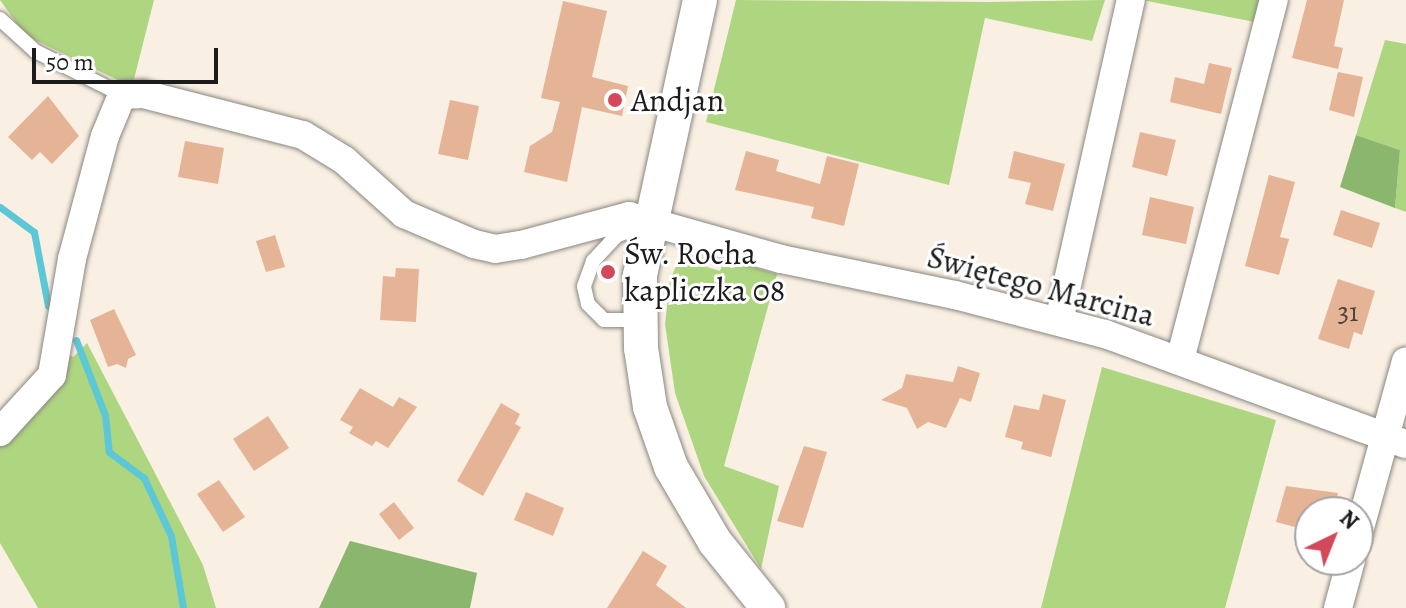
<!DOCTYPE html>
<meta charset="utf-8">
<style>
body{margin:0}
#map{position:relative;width:1406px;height:608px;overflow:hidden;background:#f9f0e3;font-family:Alegreya,serif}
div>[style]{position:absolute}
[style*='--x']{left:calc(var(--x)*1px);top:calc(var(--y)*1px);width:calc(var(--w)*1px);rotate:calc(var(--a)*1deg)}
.green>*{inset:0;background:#aed57f}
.forest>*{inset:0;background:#8ab66e}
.stream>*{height:7px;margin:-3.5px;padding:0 3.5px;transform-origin:3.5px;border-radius:3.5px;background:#5cc7d7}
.building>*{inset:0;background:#e5b497}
.roads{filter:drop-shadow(0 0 2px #8a8680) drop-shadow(0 0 2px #8a8680)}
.service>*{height:14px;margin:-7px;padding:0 7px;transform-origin:7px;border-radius:7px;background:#fff}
.minor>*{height:28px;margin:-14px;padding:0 14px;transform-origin:14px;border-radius:14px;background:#fff}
.tertiary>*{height:34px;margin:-17px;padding:0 17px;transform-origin:17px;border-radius:17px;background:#fff}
.dots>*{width:22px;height:22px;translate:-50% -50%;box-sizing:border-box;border:4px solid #fff;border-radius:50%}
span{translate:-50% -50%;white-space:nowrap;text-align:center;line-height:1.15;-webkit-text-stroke:6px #fff;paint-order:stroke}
.number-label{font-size:28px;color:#4e423b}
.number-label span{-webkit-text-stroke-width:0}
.poi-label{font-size:32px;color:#1c1c1c}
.left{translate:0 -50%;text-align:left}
.street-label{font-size:32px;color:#1c1c1c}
.north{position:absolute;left:1294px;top:496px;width:80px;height:80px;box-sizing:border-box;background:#fff;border:2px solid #a4a4a4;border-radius:50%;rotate:43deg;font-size:22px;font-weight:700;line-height:32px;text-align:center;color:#1c1c1c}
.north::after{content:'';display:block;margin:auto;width:28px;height:36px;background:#d1495b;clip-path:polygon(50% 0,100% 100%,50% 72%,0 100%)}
.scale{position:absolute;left:32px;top:48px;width:186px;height:36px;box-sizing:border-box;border:4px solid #1c1c1c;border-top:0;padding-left:10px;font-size:24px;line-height:28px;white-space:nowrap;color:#1c1c1c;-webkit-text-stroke:6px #fff;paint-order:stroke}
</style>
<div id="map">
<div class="green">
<div style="clip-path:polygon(0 0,154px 0,132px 87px,25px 35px)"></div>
<div style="clip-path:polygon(736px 0,988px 2px,1105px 0,1092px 41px,985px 18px,949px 185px,706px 122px)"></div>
<div style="clip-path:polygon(1142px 0,1265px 0,1260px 23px)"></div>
<div style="clip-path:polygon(1385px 40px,1406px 44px,1406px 212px,1395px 208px,1400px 150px,1356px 135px)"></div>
<div style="clip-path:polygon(696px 255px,703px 257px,701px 265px,720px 271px,724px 259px,777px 274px,724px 466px,779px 486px,761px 569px,704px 476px,675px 393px,665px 324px,670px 280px,677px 264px)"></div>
<div style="clip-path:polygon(87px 343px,203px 565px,216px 608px,38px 608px,0 543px,0 441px,67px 354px,73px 357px)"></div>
<div style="clip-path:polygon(1102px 367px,1276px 420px,1225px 608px,1041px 608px)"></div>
</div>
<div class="forest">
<div style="clip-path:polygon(1356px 135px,1400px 150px,1395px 208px,1340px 187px)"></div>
<div style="clip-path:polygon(350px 541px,477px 573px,470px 608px,319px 608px)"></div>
</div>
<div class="stream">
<div style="--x:0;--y:207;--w:42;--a:36.3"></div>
<div style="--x:34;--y:232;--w:75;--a:79.3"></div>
<div style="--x:76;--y:340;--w:80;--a:68.9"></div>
<div style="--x:105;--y:415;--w:37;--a:84"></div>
<div style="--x:109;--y:452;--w:44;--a:36.6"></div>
<div style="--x:144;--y:478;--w:64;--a:65"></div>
<div style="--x:171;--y:536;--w:73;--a:80.5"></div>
</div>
<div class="building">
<div style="clip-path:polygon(1307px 0,1344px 0,1334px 46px,1343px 48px,1338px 69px,1292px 58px)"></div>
<div style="clip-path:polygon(563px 1px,607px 11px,592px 77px,628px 86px,622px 116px,582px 107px,567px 182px,524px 172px,530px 146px,552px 132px,560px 102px,541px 98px)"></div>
<div style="clip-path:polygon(1209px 63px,1232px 68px,1221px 114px,1170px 102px,1175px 77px,1204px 84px)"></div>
<div style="clip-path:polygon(1338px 72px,1363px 77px,1354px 117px,1329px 110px)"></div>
<div style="clip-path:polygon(48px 96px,79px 136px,52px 164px,40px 152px,32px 160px,8px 137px)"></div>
<div style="clip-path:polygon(450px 100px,479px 106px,468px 160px,438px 154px)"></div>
<div style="clip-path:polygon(1140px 132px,1176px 140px,1167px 176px,1132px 167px)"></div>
<div style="clip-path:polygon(185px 141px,224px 148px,218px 184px,178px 177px)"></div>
<div style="clip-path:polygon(746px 151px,779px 160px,776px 171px,820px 184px,827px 156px,859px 164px,844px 226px,811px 218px,814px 207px,735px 190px)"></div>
<div style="clip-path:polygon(1014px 151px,1065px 164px,1053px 211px,1025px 204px,1031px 183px,1008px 178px)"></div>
<div style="clip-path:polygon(1269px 175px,1295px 182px,1280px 237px,1289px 239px,1279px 275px,1245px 266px)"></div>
<div style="clip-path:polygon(1150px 197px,1194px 207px,1186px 244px,1142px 235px)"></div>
<div style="clip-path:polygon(1341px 210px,1380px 223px,1372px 248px,1333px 235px)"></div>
<div style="clip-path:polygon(275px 235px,285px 267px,266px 272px,256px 241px)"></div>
<div style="clip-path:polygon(396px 268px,419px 269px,416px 322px,380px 320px,383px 276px,395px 277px)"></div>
<div style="clip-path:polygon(1338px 279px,1375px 291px,1362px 335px,1354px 332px,1349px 349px,1318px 339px)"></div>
<div style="clip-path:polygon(114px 309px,136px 355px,128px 359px,126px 368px,117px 364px,108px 367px,90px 320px)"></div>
<div style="clip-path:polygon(958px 366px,980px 373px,971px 402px,960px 398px,946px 428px,928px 422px,917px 429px,907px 408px,881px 400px,902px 388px,906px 374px,953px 382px)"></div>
<div style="clip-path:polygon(360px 388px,393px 407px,399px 397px,417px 407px,388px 448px,376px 441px,372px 446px,349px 433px,353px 427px,340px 420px)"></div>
<div style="clip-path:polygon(1043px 394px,1066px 400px,1051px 457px,1021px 449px,1023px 442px,1005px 437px,1014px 405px,1039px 410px)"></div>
<div style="clip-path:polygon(501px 403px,520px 414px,515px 424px,521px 427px,483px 496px,457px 481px)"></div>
<div style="clip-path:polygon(268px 416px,289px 448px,254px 471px,233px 439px)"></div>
<div style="clip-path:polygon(804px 446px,827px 452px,803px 528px,777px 521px)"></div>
<div style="clip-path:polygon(219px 480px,245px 517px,223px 532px,197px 494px)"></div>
<div style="clip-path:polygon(1286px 486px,1338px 493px,1336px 500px,1349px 504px,1347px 512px,1310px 512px,1310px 531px,1276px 522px)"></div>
<div style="clip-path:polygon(526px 492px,564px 508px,553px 536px,514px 520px)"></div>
<div style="clip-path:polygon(394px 502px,414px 528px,399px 540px,379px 514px)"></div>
<div style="clip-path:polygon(643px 551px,667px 566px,656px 585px,686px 608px,607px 608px)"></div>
</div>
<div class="roads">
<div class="service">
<div style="--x:0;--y:19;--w:47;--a:42.4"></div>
<div style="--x:35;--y:51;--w:97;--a:26.8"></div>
<div style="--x:639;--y:320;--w:35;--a:180"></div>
<div style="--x:604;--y:320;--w:23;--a:-135"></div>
<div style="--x:588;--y:304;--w:18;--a:-103"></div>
<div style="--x:584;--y:286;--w:27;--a:-70"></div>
<div style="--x:593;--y:261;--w:34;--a:-47"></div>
<div style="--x:616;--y:236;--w:33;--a:-23"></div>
</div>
<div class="minor">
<div style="--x:1059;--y:321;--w:329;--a:-77.4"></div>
<div style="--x:1180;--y:360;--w:372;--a:-75.4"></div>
<div style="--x:0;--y:432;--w:77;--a:-47.6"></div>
<div style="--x:52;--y:375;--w:118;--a:-80.2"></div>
<div style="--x:72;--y:259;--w:127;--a:-75"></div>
<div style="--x:105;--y:136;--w:44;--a:-67.5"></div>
<div style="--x:122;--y:95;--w:21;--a:-3"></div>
<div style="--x:143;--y:94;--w:165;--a:14.4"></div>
<div style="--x:303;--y:135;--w:48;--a:31.4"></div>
<div style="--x:344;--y:160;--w:81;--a:42"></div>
<div style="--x:404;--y:214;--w:76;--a:23.2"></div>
<div style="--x:474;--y:244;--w:22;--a:13"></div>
<div style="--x:495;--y:249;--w:26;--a:-9"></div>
<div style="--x:521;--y:245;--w:112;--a:-15"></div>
<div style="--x:629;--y:216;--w:158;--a:15.8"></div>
<div style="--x:781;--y:259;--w:178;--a:11.7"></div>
<div style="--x:955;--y:295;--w:155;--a:14.6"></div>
<div style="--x:1105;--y:334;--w:320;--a:20.1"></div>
<div style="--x:1358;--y:535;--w:180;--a:-74.6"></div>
<div style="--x:1338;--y:608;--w:50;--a:-74.8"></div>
</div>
<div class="tertiary">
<div style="--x:700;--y:0;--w:281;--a:102.3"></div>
<div style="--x:640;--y:275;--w:73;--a:89.2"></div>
<div style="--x:641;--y:348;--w:60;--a:81.3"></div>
<div style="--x:650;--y:407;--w:64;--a:70.7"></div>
<div style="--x:671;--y:467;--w:87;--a:59.6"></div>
<div style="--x:715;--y:542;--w:85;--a:51.2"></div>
</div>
</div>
<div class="dots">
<div style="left:615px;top:100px;background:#d1495b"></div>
<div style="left:608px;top:272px;background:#d1495b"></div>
</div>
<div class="number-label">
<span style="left:1348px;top:312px">31</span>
</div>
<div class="poi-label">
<span class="left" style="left:631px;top:100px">Andjan</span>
<span class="left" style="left:624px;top:272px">Św. Rocha<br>kapliczka 08</span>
</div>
<div class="street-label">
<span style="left:1041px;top:286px;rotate:15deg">Świętego Marcina</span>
</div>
<div class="north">N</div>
<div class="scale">50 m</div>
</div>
